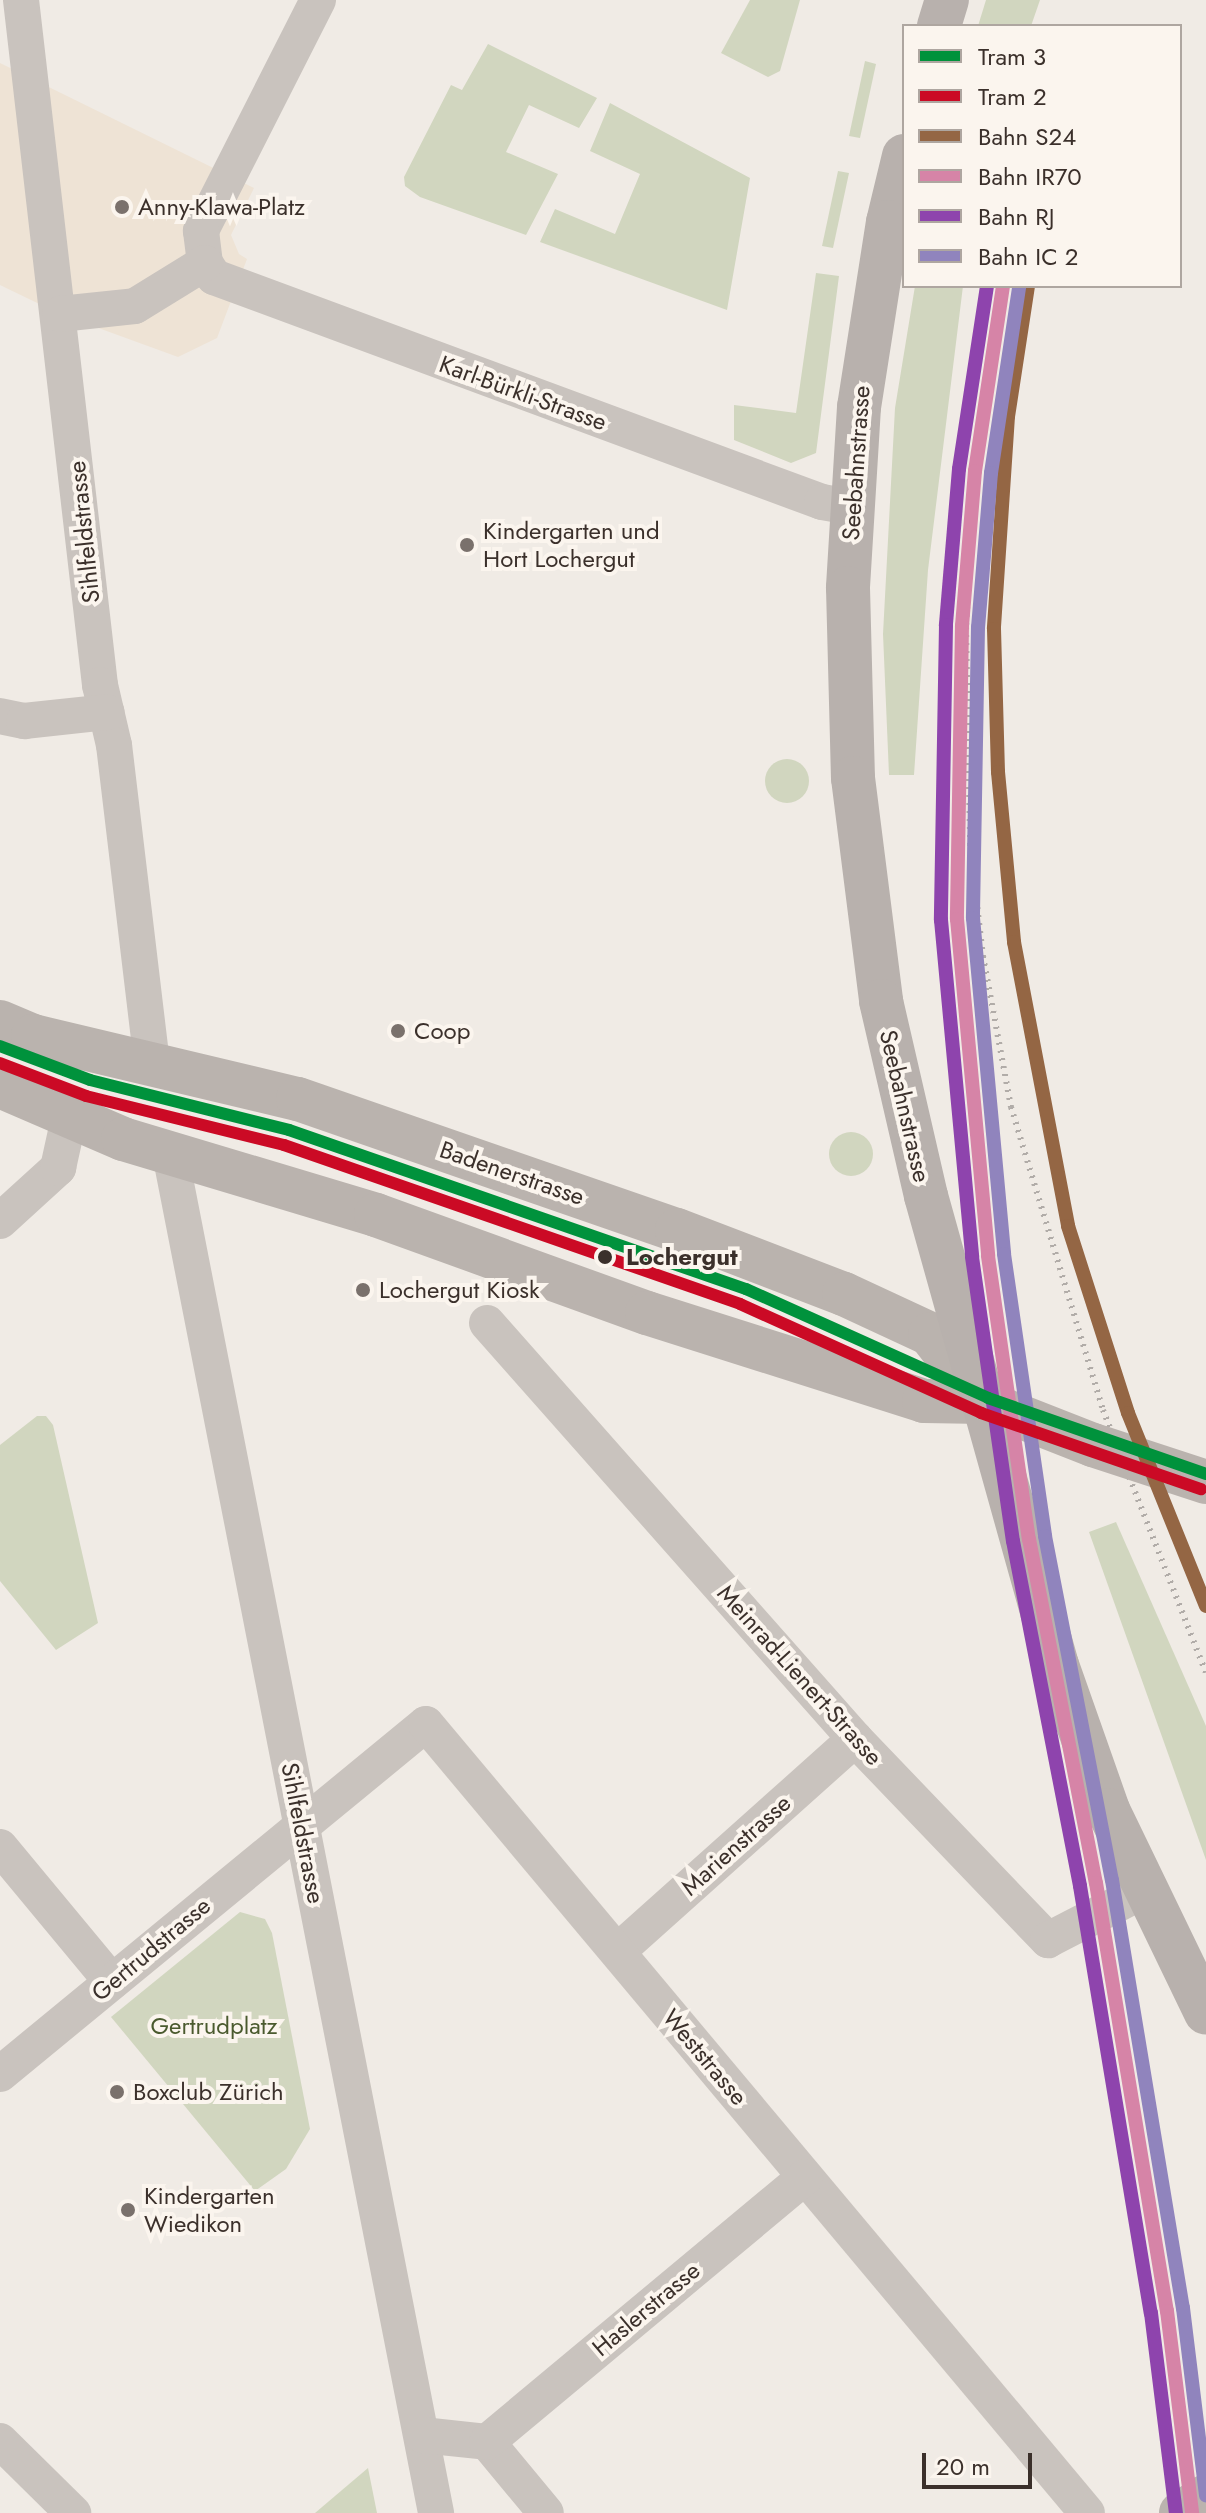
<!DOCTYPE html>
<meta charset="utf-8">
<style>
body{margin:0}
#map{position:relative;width:1206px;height:2513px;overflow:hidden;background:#f0ebe5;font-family:Jost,sans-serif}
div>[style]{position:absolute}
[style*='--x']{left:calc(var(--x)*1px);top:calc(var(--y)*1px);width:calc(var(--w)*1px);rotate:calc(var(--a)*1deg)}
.green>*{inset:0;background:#d1d6bf}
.round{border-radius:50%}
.plaza>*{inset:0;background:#eee3d5}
.street>*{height:36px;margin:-18px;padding:0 18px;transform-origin:18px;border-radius:18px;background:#c9c3be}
.secondary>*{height:44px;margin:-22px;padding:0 22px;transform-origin:22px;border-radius:22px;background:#bab3ae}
.primary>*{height:44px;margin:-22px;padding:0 22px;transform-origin:22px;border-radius:22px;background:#b8b1ad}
.rail>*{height:6px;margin-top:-3px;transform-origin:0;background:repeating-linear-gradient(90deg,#b1aca8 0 2px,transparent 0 8px)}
.secondary-bridge>*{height:44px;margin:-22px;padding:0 22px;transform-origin:22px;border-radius:22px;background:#bab3ae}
.rail-1>*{height:14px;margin:-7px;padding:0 7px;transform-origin:7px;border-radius:7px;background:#946644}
.rail-2>*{height:14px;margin:-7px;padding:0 7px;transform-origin:7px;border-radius:7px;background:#d684a7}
.rail-3>*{height:14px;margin:-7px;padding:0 7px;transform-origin:7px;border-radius:7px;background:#8e44ad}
.rail-4>*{height:14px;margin:-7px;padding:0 7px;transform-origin:7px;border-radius:7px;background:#9084bd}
.tram-1>*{height:12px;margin:-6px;padding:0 6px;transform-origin:6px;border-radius:6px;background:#00923c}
.tram-2>*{height:12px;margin:-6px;padding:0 6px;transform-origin:6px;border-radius:6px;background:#cb0a25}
.dots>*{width:22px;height:22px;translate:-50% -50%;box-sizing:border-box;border:4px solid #fbf5ee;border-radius:50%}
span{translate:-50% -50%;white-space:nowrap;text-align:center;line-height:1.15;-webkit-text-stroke:8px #fbf5ee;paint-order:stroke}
.poi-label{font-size:24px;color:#3b302b}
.left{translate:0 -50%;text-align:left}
.street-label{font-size:24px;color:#3b302b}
.stop-label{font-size:24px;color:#3b302b;font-weight:700}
.park-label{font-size:24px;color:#4a5a2e}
.legend{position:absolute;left:902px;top:24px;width:280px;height:264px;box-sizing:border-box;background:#fbf5ee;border:2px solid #aea6a0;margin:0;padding:10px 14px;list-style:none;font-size:24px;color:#3b302b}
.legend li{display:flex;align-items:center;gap:16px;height:40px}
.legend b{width:40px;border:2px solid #aea6a0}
.scale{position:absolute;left:922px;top:2453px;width:110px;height:36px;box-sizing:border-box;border:4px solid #3b302b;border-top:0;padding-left:10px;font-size:24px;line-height:28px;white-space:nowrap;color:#3b302b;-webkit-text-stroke:6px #fbf5ee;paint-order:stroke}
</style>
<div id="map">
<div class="green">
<div style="clip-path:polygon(750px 0,800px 0,780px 71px,768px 77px,721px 53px)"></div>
<div style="clip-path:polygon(986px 0,1040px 0,1031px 26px,978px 26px)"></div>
<div style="clip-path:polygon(488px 44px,597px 98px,579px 128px,529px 105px,506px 152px,558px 174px,526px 235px,420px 197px,405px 186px,404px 177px,451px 85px,462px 90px)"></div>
<div style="clip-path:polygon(865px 61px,876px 64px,860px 138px,849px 136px)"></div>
<div style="clip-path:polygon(610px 103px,750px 178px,727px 310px,540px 242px,555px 209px,615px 234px,640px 174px,590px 151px)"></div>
<div style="clip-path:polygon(838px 171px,849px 173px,833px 248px,822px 246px)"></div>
<div style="clip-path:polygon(816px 273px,839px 276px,816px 453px,791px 463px,734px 440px,734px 405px,796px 413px)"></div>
<div style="clip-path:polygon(915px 286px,963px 286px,928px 570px,914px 775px,889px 775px,883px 634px,895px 408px)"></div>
<div class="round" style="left:765px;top:759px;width:44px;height:44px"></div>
<div class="round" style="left:829px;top:1132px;width:44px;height:44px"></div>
<div style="clip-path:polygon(37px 1416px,46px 1416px,53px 1425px,98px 1623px,56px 1650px,0 1581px,0 1445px)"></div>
<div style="clip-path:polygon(1116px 1522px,1206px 1726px,1206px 1860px,1089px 1532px)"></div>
<div style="clip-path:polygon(240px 1912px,265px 1919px,272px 1933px,310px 2129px,286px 2169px,255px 2191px,111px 2017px)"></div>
<div style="clip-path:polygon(368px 2468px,377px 2513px,315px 2513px)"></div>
</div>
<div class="plaza">
<div style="clip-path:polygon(0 63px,254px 188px,231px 235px,239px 254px,247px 259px,217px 338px,178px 357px,60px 314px,0 285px)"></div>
</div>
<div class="street">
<div style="--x:21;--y:0;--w:690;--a:83.42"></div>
<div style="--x:100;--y:685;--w:62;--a:76.9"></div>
<div style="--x:114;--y:745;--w:320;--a:83.2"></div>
<div style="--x:318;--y:0;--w:259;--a:116.9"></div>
<div style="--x:201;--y:231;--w:32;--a:83"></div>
<div style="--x:205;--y:263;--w:17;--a:57"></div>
<div style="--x:214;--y:277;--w:648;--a:20.31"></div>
<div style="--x:822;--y:502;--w:29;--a:10"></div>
<div style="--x:60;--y:314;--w:75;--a:-6.1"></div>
<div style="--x:135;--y:306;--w:82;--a:-31.6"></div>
<div style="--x:0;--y:716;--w:25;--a:12"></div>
<div style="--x:24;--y:721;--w:83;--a:-6.2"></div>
<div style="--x:170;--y:1153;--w:1386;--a:78.93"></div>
<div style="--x:0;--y:1221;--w:79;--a:-42.4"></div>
<div style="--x:58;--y:1168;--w:51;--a:-77.6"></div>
<div style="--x:487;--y:1323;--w:555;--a:48.5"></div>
<div style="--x:855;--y:1739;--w:279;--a:46.2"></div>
<div style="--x:1048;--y:1940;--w:107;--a:-27.3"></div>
<div style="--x:0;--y:1847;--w:175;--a:50.3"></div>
<div style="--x:618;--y:1951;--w:318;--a:-41.8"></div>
<div style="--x:0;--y:2074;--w:551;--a:-39.41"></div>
<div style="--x:426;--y:1724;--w:1029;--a:50.04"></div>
<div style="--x:422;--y:2435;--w:65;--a:6.1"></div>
<div style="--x:487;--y:2442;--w:92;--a:50.3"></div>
<div style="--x:0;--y:2441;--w:103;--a:44.6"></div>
<div style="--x:487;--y:2442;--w:414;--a:-39.8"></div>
</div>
<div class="secondary">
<div style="--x:0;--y:1022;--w:36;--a:23"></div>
<div style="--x:33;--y:1036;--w:272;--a:13.4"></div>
<div style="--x:298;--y:1099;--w:401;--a:19.1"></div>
<div style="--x:677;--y:1230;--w:179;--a:21"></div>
<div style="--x:844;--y:1294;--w:95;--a:24.9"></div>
<div style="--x:930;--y:1334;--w:86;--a:52.1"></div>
<div style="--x:0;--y:1086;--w:134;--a:23.3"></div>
<div style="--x:123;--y:1139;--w:264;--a:16.7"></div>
<div style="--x:376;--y:1215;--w:288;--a:19.9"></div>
<div style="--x:647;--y:1313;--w:291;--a:17.6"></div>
<div style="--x:924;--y:1401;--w:59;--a:1"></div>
<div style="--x:983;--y:1402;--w:118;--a:21.4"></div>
<div style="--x:1181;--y:2513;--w:30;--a:-34"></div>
</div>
<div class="primary">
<div style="--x:939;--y:26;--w:27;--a:-73"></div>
<div style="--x:904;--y:156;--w:68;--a:103.6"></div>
<div style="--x:888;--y:222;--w:187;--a:98.9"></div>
<div style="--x:859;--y:407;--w:181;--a:93.5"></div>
<div style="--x:848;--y:588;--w:190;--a:88.5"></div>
<div style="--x:853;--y:778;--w:225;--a:82.8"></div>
<div style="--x:881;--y:1001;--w:200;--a:77"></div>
<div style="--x:926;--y:1196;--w:487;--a:74.4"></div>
<div style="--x:1057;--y:1665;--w:154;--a:70.6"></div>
<div style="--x:1108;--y:1810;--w:225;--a:64.2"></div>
</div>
<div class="rail">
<div style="--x:975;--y:471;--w:156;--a:93.3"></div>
<div style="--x:966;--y:627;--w:217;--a:88.9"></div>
<div style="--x:970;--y:844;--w:113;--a:83.4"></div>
<div style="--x:983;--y:956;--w:154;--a:79.5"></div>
<div style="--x:1011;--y:1107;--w:317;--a:73.1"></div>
<div style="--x:1103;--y:1410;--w:282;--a:68.6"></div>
</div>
<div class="secondary-bridge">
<div style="--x:1093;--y:1445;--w:119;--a:18.1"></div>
</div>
<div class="rail-1">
<div style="--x:1028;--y:286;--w:132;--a:98.7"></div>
<div style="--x:1008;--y:416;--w:213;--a:93.8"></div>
<div style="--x:994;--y:629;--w:143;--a:88.4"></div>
<div style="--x:998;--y:772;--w:171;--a:84.6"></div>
<div style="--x:1014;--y:942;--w:289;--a:79.2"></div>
<div style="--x:1068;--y:1226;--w:196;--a:72.2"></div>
<div style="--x:1128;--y:1413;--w:208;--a:68"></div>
</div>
<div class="rail-2">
<div style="--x:1003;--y:286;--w:187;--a:98.6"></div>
<div style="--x:975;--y:471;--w:156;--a:94.8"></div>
<div style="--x:962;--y:626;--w:293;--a:91"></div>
<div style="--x:957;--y:919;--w:338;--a:84.7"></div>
<div style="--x:988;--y:1256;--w:286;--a:81.8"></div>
<div style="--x:1029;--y:1539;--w:350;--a:79"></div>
<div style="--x:1096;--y:1883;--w:434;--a:80.6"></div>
<div style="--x:1167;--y:2311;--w:204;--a:82.9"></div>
</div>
<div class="rail-3">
<div style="--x:987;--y:286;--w:185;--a:98.7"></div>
<div style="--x:959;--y:469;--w:157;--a:94.8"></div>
<div style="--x:946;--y:625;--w:295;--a:91"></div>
<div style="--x:941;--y:920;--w:338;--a:84.7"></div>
<div style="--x:972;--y:1257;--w:287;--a:81.8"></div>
<div style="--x:1013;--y:1541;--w:351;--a:79"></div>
<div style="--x:1080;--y:1886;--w:433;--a:80.6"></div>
<div style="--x:1151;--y:2313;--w:202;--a:82.9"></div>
</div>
<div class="rail-4">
<div style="--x:1019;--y:288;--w:187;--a:98.6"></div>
<div style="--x:991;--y:473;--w:155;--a:94.8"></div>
<div style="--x:978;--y:627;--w:291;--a:91"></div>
<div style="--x:973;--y:918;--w:337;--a:84.7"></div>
<div style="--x:1004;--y:1254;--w:285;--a:81.7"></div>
<div style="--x:1045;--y:1536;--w:350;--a:79"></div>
<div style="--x:1112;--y:1880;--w:434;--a:80.6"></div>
<div style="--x:1183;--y:2308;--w:189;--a:83"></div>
</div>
<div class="tram-1">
<div style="--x:0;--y:1046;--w:96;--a:20.7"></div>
<div style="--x:90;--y:1080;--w:205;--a:14.1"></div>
<div style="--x:289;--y:1130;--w:484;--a:19.2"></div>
<div style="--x:746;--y:1289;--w:265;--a:24.2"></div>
<div style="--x:988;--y:1398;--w:231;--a:19.2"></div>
</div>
<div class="tram-2">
<div style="--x:0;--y:1063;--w:92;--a:21"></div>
<div style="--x:86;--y:1096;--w:204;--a:13.9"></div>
<div style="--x:284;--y:1145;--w:483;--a:19.2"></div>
<div style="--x:740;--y:1304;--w:265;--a:24.3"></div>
<div style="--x:981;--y:1413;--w:233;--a:19.1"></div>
</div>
<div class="dots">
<div style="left:122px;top:207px;background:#7a716c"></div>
<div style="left:467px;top:545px;background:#7a716c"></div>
<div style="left:398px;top:1031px;background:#7a716c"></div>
<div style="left:605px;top:1257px;background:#3b302b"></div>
<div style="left:363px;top:1290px;background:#7a716c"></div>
<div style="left:117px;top:2092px;background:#7a716c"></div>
<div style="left:128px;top:2210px;background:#7a716c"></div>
</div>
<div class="poi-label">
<span class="left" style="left:138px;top:207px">Anny-Klawa-Platz</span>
<span class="left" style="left:483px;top:545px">Kindergarten und<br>Hort Lochergut</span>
<span class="left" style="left:414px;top:1031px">Coop</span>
<span class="left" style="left:379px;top:1290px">Lochergut Kiosk</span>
<span class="left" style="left:133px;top:2092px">Boxclub Zürich</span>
<span class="left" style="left:144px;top:2210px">Kindergarten<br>Wiedikon</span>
</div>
<div class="street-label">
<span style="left:523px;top:393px;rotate:20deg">Karl-Bürkli-Strasse</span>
<span style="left:856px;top:463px;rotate:-86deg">Seebahnstrasse</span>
<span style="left:84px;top:532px;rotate:-96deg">Sihlfeldstrasse</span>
<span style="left:905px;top:1106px;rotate:77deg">Seebahnstrasse</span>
<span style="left:512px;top:1173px;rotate:19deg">Badenerstrasse</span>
<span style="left:800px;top:1675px;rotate:48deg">Meinrad-Lienert-Strasse</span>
<span style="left:303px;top:1833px;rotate:79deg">Sihlfeldstrasse</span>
<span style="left:736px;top:1845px;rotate:-42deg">Marienstrasse</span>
<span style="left:151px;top:1949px;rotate:-40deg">Gertrudstrasse</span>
<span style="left:705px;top:2057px;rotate:50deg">Weststrasse</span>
<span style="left:646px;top:2309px;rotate:-40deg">Haslerstrasse</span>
</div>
<div class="stop-label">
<span class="left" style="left:626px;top:1257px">Lochergut</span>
</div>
<div class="park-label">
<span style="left:214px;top:2026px">Gertrudplatz</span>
</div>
<ul class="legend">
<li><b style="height:10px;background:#00923c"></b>Tram 3</li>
<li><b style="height:10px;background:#cb0a25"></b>Tram 2</li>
<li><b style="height:10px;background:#946644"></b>Bahn S24</li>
<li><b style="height:10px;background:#d684a7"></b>Bahn IR70</li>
<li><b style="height:10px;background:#8e44ad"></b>Bahn RJ</li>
<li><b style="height:10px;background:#9084bd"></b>Bahn IC 2</li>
</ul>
<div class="scale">20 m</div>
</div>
